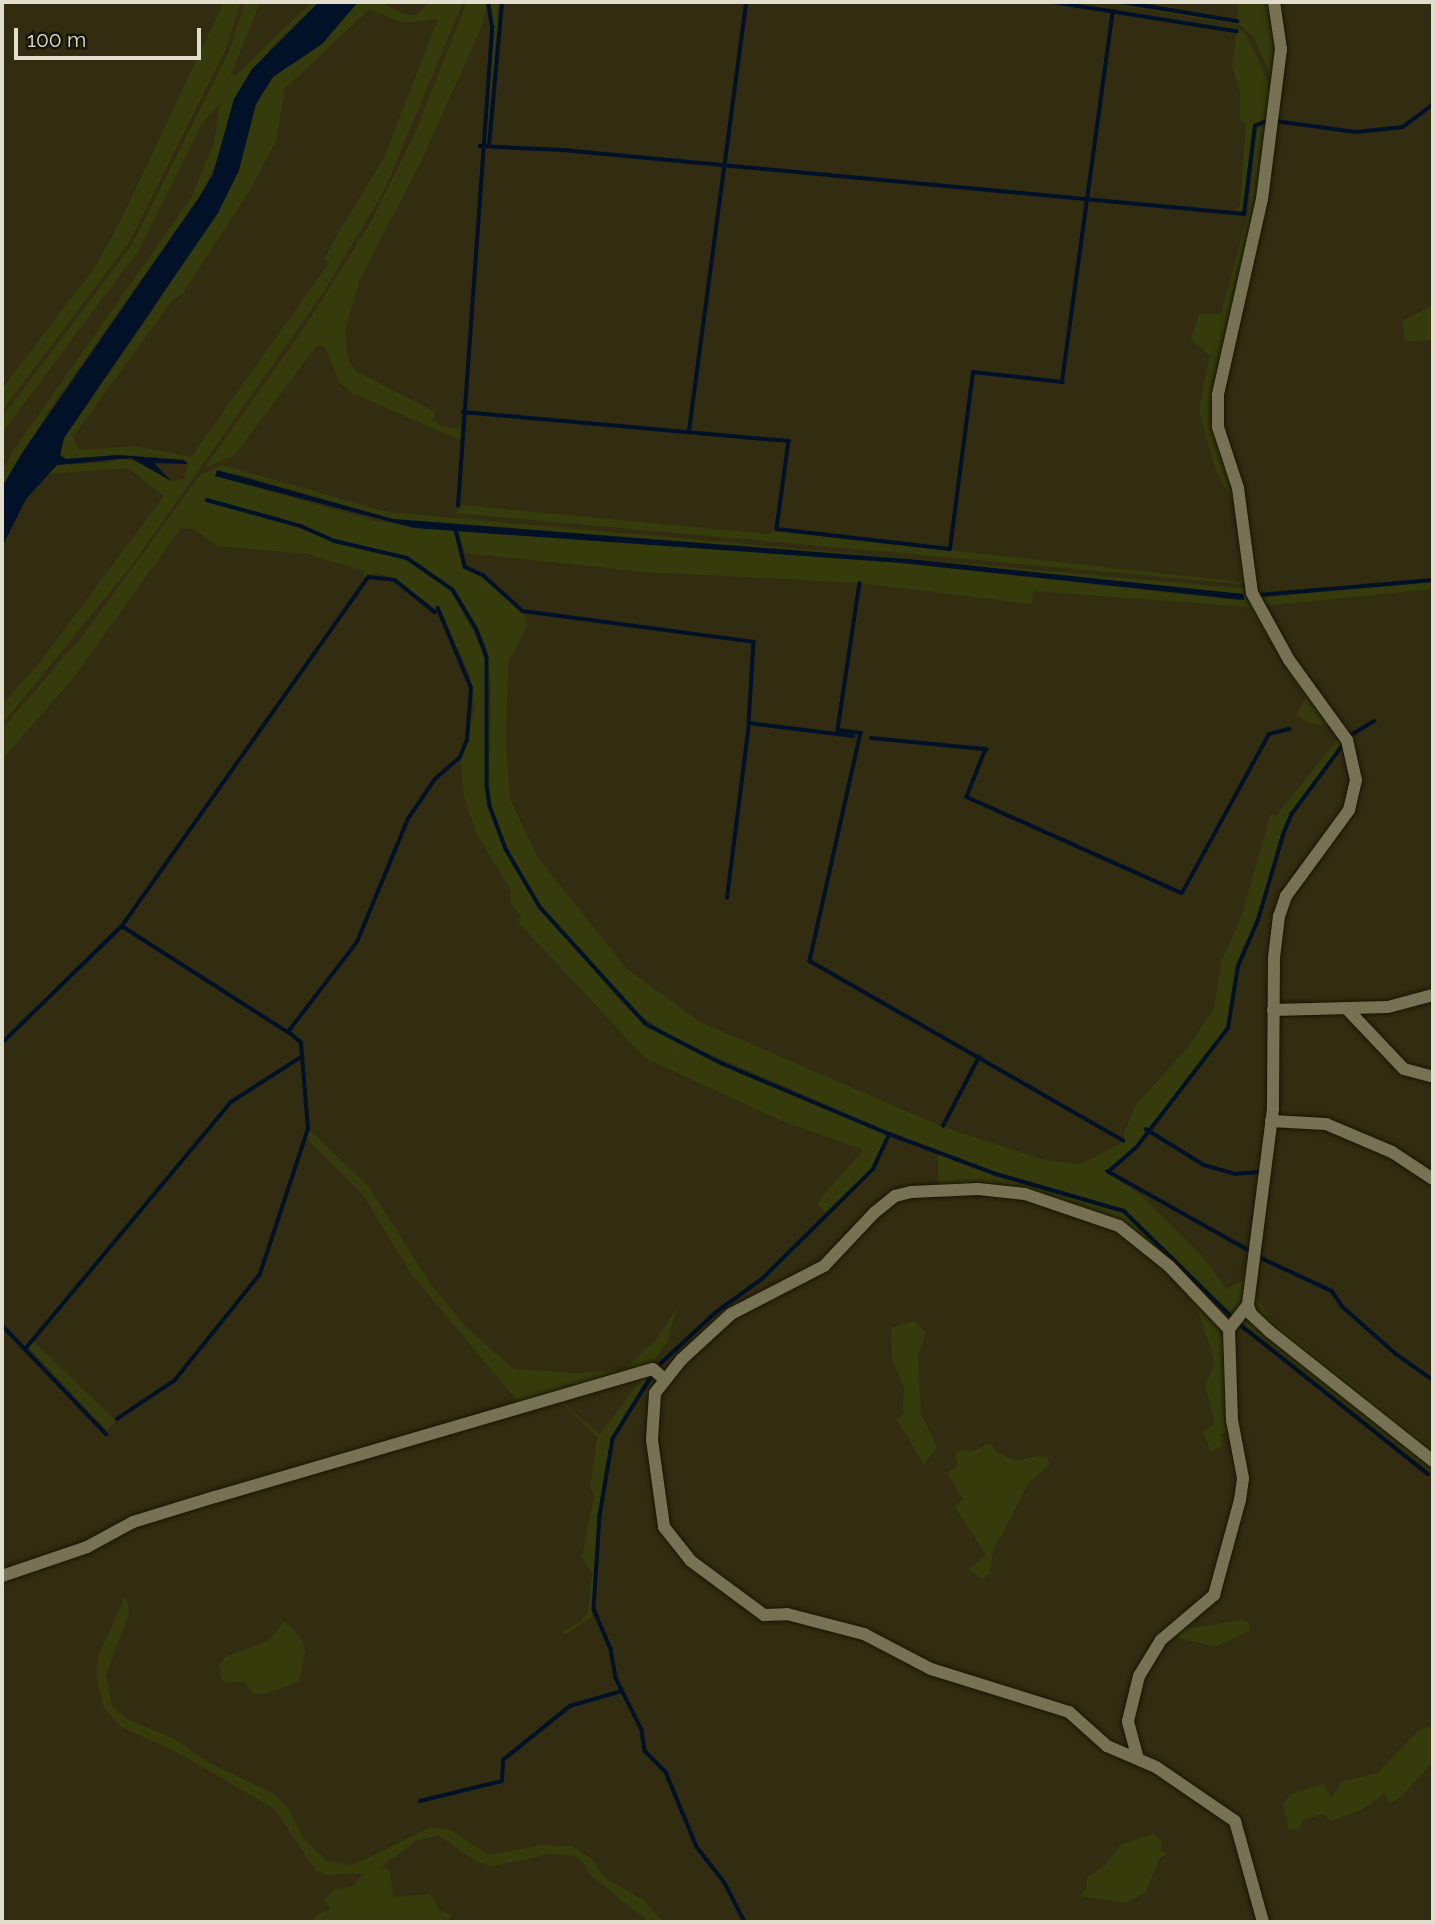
<!DOCTYPE html>
<style>
body{margin:0}
#map{position:relative;width:1435px;height:1924px;overflow:hidden;background:#322d10;font-family:Raleway,sans-serif}
div>[style]{position:absolute}
[style*='--x']{left:calc(var(--x)*1px);top:calc(var(--y)*1px);width:calc(var(--w)*1px);rotate:calc(var(--a)*1deg)}
.green>*{inset:0;background:#363b0c}
.water>*{inset:0;background:#001128}
.stream>*{height:3.5px;margin:-1.75px;padding:0 1.75px;transform-origin:1.75px;border-radius:1.75px;background:#001128}
.roads{filter:drop-shadow(0 0 2px #1a1500) drop-shadow(0 0 2px #1a1500)}
.minor>*{height:12px;margin:-6px;padding:0 6px;transform-origin:6px;border-radius:6px;background:#787254}
span{translate:-50% -50%;white-space:nowrap;text-align:center;line-height:1.15;-webkit-text-stroke:5px #171509;paint-order:stroke}
.frame{position:absolute;inset:0;border:4px solid #e1decd;pointer-events:none}
.scale{position:absolute;left:14px;top:28px;width:187px;height:32px;box-sizing:border-box;border:4px solid #e1decd;border-top:0;padding-left:9px;font-size:21px;line-height:24px;white-space:nowrap;color:#e1decd;-webkit-text-stroke:5px #171509;paint-order:stroke}
</style>
<div id="map">
<div class="green">
<div style="clip-path:polygon(224px 2px,241px 2px,225px 51px,128px 244px,2px 411px,2px 389px,95px 267px,119px 224px)"></div>
<div style="clip-path:polygon(245px 2px,260px 2px,231px 74px,235px 76px,312px 2px,319px 2px,272px 46px,200px 196px,50px 409px,2px 487px,2px 471px,13px 451px,191px 198px,214px 143px,220px 103px,201px 125px,138px 251px,2px 433px,2px 417px,131px 246px,229px 52px)"></div>
<div style="clip-path:polygon(evenodd,358px 2px,380px 2px,405px 15px,416px 15px,430px 2px,463px 2px,384px 191px,321px 296px,132px 565px,2px 724px,2px 705px,40px 662px,164px 496px,128px 468px,46px 474px,57px 465px,105px 463px,121px 458px,151px 466px,171px 481px,184px 479px,188px 464px,184px 460px,119px 455px,66px 459px,60px 455px,64px 438px,153px 310px,239px 170px,256px 103px,273px 77px,358px 2px,370px 9px,403px 23px,438px 19px,383px 160px,338px 233px,325px 258px,329px 263px,191px 457px,136px 446px,79px 450px,73px 437px,171px 302px,183px 293px,248px 193px,276px 141px,285px 88px,370px 9px)"></div>
<div style="clip-path:polygon(467px 2px,487px 2px,482px 26px,423px 157px,360px 280px,345px 329px,348px 360px,356px 371px,435px 412px,432px 420px,440px 425px,453px 429px,461px 426px,460px 440px,352px 393px,339px 382px,325px 347px,317px 345px,234px 456px,205px 467px,302px 331px,370px 224px,415px 133px)"></div>
<div style="clip-path:polygon(489px 2px,498px 2px,497px 29px,486px 143px,482px 143px,493px 26px)"></div>
<div style="clip-path:polygon(1061px 2px,1237px 28px,1246px 34px,1270px 87px,1266px 120px,1254px 127px,1243px 211px,1234px 212px,1240px 206px,1246px 124px,1240px 119px,1240px 92px,1232px 65px,1237px 30px)"></div>
<div style="clip-path:polygon(1101px 2px,1237px 22px,1238px 2px,1271px 2px,1277px 44px,1272px 79px,1254px 37px,1240px 25px)"></div>
<div style="clip-path:polygon(1266px 124px,1258px 199px,1217px 390px,1231px 474px,1245px 581px,1242px 584px,456px 513px,461px 505px,769px 534px,774px 531px,1241px 582px,1234px 502px,1216px 472px,1199px 410px,1210px 356px,1191px 339px,1199px 314px,1221px 314px,1248px 213px,1257px 128px)"></div>
<div style="clip-path:polygon(1433px 305px,1433px 340px,1405px 341px,1402px 321px)"></div>
<div style="clip-path:polygon(evenodd,222px 465px,388px 512px,1246px 589px,1345px 739px,1290px 814px,1281px 834px,1257px 920px,1236px 966px,1227px 1028px,1134px 1147px,1107px 1172px,1143px 1197px,1203px 1257px,1226px 1289px,1241px 1282px,1249px 1253px,1245px 1302px,1233px 1315px,1125px 1210px,997px 1172px,890px 1132px,673px 1038px,629px 1007px,541px 906px,507px 848px,491px 805px,489px 785px,491px 688px,486px 645px,454px 589px,408px 556px,336px 540px,273px 515px,204px 501px,299px 526px,334px 542px,407px 559px,452px 592px,485px 656px,488px 806px,507px 853px,539px 908px,628px 1009px,646px 1025px,721px 1065px,888px 1135px,873px 1168px,825px 1213px,817px 1203px,863px 1150px,780px 1120px,645px 1058px,518px 922px,521px 917px,511px 904px,511px 891px,477px 834px,464px 797px,461px 759px,475px 709px,469px 673px,438px 607px,434px 609px,401px 582px,378px 573px,363px 577px,364px 571px,307px 554px,217px 546px,194px 529px,181px 528px,71px 681px,2px 759px,2px 729px,84px 634px,200px 475px,222px 465px,237px 474px,393px 519px,834px 553px,1243px 594px,1244px 600px,1235px 600px,902px 563px,458px 530px,465px 553px,645px 572px,860px 583px,1031px 604px,1034px 591px,1249px 607px,1305px 698px,1296px 715px,1309px 723px,1332px 726px,1339px 737px,1276px 816px,1271px 814px,1241px 917px,1221px 962px,1214px 1009px,1188px 1047px,1135px 1106px,1124px 1134px,1125px 1141px,1081px 1164px,1044px 1160px,941px 1126px,700px 1022px,627px 969px,538px 858px,510px 799px,506px 742px,508px 662px,528px 625px,524px 613px,482px 576px,463px 566px,456px 530px,375px 521px,215px 476px,237px 474px)"></div>
<div style="clip-path:polygon(1433px 582px,1433px 589px,1263px 606px,1259px 598px)"></div>
<div style="clip-path:polygon(309px 1130px,369px 1187px,432px 1286px,466px 1327px,513px 1369px,576px 1373px,624px 1370px,656px 1340px,677px 1308px,667px 1342px,651px 1365px,520px 1404px,412px 1275px,363px 1195px,306px 1138px)"></div>
<div style="clip-path:polygon(938px 1154px,1124px 1213px,1231px 1318px,1125px 1226px,963px 1184px,938px 1184px)"></div>
<div style="clip-path:polygon(1187px 1288px,1226px 1329px,1232px 1431px,1221px 1434px,1222px 1446px,1211px 1452px,1203px 1432px,1214px 1424px,1214px 1418px,1205px 1386px,1215px 1362px,1199px 1313px,1186px 1295px)"></div>
<div style="clip-path:polygon(1252px 1291px,1272px 1320px,1433px 1448px,1433px 1457px,1268px 1326px,1258px 1314px)"></div>
<div style="clip-path:polygon(1249px 1318px,1433px 1466px,1433px 1474px,1240px 1321px)"></div>
<div style="clip-path:polygon(914px 1321px,926px 1332px,918px 1356px,921px 1413px,937px 1448px,924px 1464px,897px 1420px,903px 1414px,904px 1387px,892px 1360px,891px 1328px)"></div>
<div style="clip-path:polygon(33px 1341px,116px 1421px,107px 1430px,28px 1347px)"></div>
<div style="clip-path:polygon(645px 1375px,650px 1375px,612px 1438px,599px 1516px,592px 1616px,565px 1635px,562px 1631px,580px 1623px,588px 1612px,592px 1574px,582px 1556px,594px 1496px,590px 1487px,597px 1437px,559px 1399px,600px 1434px)"></div>
<div style="clip-path:polygon(990px 1443px,997px 1452px,1016px 1461px,1037px 1456px,1047px 1457px,1050px 1464px,1028px 1484px,993px 1551px,990px 1574px,982px 1579px,969px 1569px,986px 1555px,955px 1507px,963px 1499px,947px 1473px,958px 1465px,955px 1455px,962px 1449px,971px 1452px)"></div>
<div style="clip-path:polygon(126px 1595px,129px 1614px,106px 1675px,112px 1707px,129px 1720px,173px 1738px,206px 1761px,272px 1793px,288px 1807px,304px 1839px,327px 1861px,350px 1865px,362px 1861px,431px 1827px,451px 1830px,489px 1855px,541px 1845px,572px 1846px,592px 1859px,604px 1877px,643px 1900px,663px 1922px,649px 1922px,590px 1875px,584px 1863px,574px 1856px,550px 1854px,492px 1866px,477px 1862px,438px 1835px,416px 1841px,381px 1867px,389px 1870px,394px 1897px,430px 1894px,440px 1910px,450px 1914px,449px 1921px,456px 1922px,312px 1922px,318px 1914px,331px 1909px,324px 1900px,335px 1890px,352px 1886px,364px 1873px,328px 1875px,316px 1871px,275px 1809px,173px 1750px,121px 1727px,103px 1707px,96px 1673px,99px 1654px)"></div>
<div style="clip-path:polygon(1242px 1620px,1249px 1623px,1249px 1631px,1215px 1647px,1172px 1636px,1179px 1630px)"></div>
<div style="clip-path:polygon(285px 1621px,302px 1640px,305px 1651px,299px 1682px,265px 1694px,253px 1693px,244px 1681px,227px 1683px,222px 1679px,219px 1666px,225px 1657px,269px 1640px)"></div>
<div style="clip-path:polygon(1433px 1726px,1433px 1761px,1402px 1796px,1390px 1803px,1384px 1794px,1361px 1810px,1331px 1821px,1323px 1814px,1303px 1820px,1299px 1830px,1289px 1829px,1283px 1804px,1291px 1794px,1324px 1784px,1331px 1798px,1342px 1782px,1377px 1773px,1420px 1729px)"></div>
<div style="clip-path:polygon(1152px 1834px,1162px 1841px,1160px 1851px,1168px 1853px,1159px 1859px,1146px 1892px,1126px 1903px,1080px 1896px,1086px 1889px,1087px 1877px,1105px 1866px,1120px 1845px)"></div>
</div>
<div class="water">
<div style="clip-path:polygon(319px 2px,358px 2px,322px 44px,273px 77px,256px 104px,239px 170px,218px 213px,64px 438px,60px 455px,66px 459px,119px 455px,184px 460px,188px 464px,154px 463px,171px 481px,131px 458px,57px 465px,26px 499px,2px 547px,2px 487px,22px 453px,200px 196px,213px 174px,234px 99px,252px 69px)"></div>
<div style="clip-path:polygon(217px 470px,393px 519px,919px 560px,1243px 594px,1244px 600px,902px 563px,414px 528px,215px 476px)"></div>
</div>
<div class="stream">
<div style="--x:1053;--y:2;--w:186;--a:9"></div>
<div style="--x:1122;--y:2;--w:117;--a:9.4"></div>
<div style="--x:1275;--y:121;--w:82;--a:7.7"></div>
<div style="--x:1356;--y:132;--w:47;--a:-6.1"></div>
<div style="--x:1403;--y:127;--w:38;--a:-37"></div>
<div style="--x:480;--y:146;--w:83;--a:2.8"></div>
<div style="--x:563;--y:150;--w:684;--a:5.37"></div>
<div style="--x:1244;--y:214;--w:89;--a:-82.9"></div>
<div style="--x:1255;--y:126;--w:13;--a:-23"></div>
<div style="--x:489;--y:146;--w:145;--a:-84.8"></div>
<div style="--x:463;--y:412;--w:327;--a:5.1"></div>
<div style="--x:789;--y:441;--w:89;--a:97.8"></div>
<div style="--x:777;--y:529;--w:174;--a:6.6"></div>
<div style="--x:950;--y:549;--w:178;--a:-82.6"></div>
<div style="--x:973;--y:372;--w:90;--a:6.4"></div>
<div style="--x:1062;--y:382;--w:374;--a:-82.2"></div>
<div style="--x:689;--y:431;--w:433;--a:-82.4"></div>
<div style="--x:207;--y:500;--w:98;--a:15.5"></div>
<div style="--x:301;--y:526;--w:37;--a:24"></div>
<div style="--x:335;--y:541;--w:74;--a:13.3"></div>
<div style="--x:407;--y:558;--w:56;--a:34.8"></div>
<div style="--x:453;--y:590;--w:47;--a:59"></div>
<div style="--x:477;--y:630;--w:29;--a:70"></div>
<div style="--x:487;--y:657;--w:128;--a:90"></div>
<div style="--x:487;--y:785;--w:21;--a:82"></div>
<div style="--x:490;--y:806;--w:46;--a:69.6"></div>
<div style="--x:506;--y:849;--w:67;--a:59.6"></div>
<div style="--x:540;--y:907;--w:158;--a:47.8"></div>
<div style="--x:646;--y:1024;--w:85;--a:27.5"></div>
<div style="--x:721;--y:1063;--w:182;--a:22.9"></div>
<div style="--x:889;--y:1134;--w:114;--a:20.5"></div>
<div style="--x:996;--y:1174;--w:133;--a:16.1"></div>
<div style="--x:1124;--y:1211;--w:150;--a:44.5"></div>
<div style="--x:458;--y:506;--w:480;--a:-85.9"></div>
<div style="--x:492;--y:27;--w:25;--a:-99"></div>
<div style="--x:456;--y:530;--w:38;--a:76"></div>
<div style="--x:465;--y:567;--w:20;--a:24"></div>
<div style="--x:483;--y:575;--w:54;--a:42"></div>
<div style="--x:523;--y:611;--w:233;--a:7.6"></div>
<div style="--x:754;--y:642;--w:81;--a:93.5"></div>
<div style="--x:749;--y:723;--w:105;--a:7.1"></div>
<div style="--x:860;--y:583;--w:149;--a:98.5"></div>
<div style="--x:838;--y:730;--w:23;--a:7"></div>
<div style="--x:861;--y:733;--w:234;--a:102.6"></div>
<div style="--x:810;--y:961;--w:361;--a:29.8"></div>
<div style="--x:1259;--y:595;--w:175;--a:-4.9"></div>
<div style="--x:1351;--y:735;--w:27;--a:-31"></div>
<div style="--x:871;--y:738;--w:116;--a:5.5"></div>
<div style="--x:986;--y:749;--w:52;--a:111.6"></div>
<div style="--x:967;--y:797;--w:235;--a:24.1"></div>
<div style="--x:1182;--y:893;--w:181;--a:-61.3"></div>
<div style="--x:1269;--y:734;--w:21;--a:-14"></div>
<div style="--x:727;--y:898;--w:176;--a:-82.8"></div>
<div style="--x:122;--y:926;--w:197;--a:32.6"></div>
<div style="--x:288;--y:1032;--w:113;--a:-52.5"></div>
<div style="--x:357;--y:942;--w:133;--a:-67.5"></div>
<div style="--x:408;--y:819;--w:48;--a:-56"></div>
<div style="--x:435;--y:779;--w:33;--a:-41"></div>
<div style="--x:460;--y:757;--w:18;--a:-68"></div>
<div style="--x:467;--y:740;--w:52;--a:-85.6"></div>
<div style="--x:471;--y:688;--w:86;--a:-112.7"></div>
<div style="--x:2;--y:1043;--w:168;--a:-44.3"></div>
<div style="--x:122;--y:926;--w:427;--a:-54.8"></div>
<div style="--x:368;--y:577;--w:27;--a:6"></div>
<div style="--x:395;--y:580;--w:51;--a:38.7"></div>
<div style="--x:943;--y:1126;--w:78;--a:-62.4"></div>
<div style="--x:1146;--y:1129;--w:68;--a:31.8"></div>
<div style="--x:1204;--y:1165;--w:32;--a:16"></div>
<div style="--x:1235;--y:1174;--w:25;--a:-5"></div>
<div style="--x:1249;--y:1251;--w:162;--a:-150.7"></div>
<div style="--x:1108;--y:1172;--w:37;--a:-41"></div>
<div style="--x:1136;--y:1148;--w:151;--a:-52.5"></div>
<div style="--x:1228;--y:1028;--w:63;--a:-80.8"></div>
<div style="--x:1238;--y:966;--w:50;--a:-66.5"></div>
<div style="--x:1258;--y:920;--w:89;--a:-73.6"></div>
<div style="--x:1283;--y:835;--w:22;--a:-68"></div>
<div style="--x:1291;--y:815;--w:86;--a:-53.5"></div>
<div style="--x:1259;--y:1257;--w:81;--a:25"></div>
<div style="--x:1332;--y:1291;--w:18;--a:56"></div>
<div style="--x:1342;--y:1306;--w:72;--a:41.6"></div>
<div style="--x:1396;--y:1354;--w:45;--a:35.1"></div>
<div style="--x:2;--y:1325;--w:151;--a:46.3"></div>
<div style="--x:1242;--y:1326;--w:238;--a:38.5"></div>
<div style="--x:26;--y:1348;--w:320;--a:-50.2"></div>
<div style="--x:231;--y:1102;--w:83;--a:-32.7"></div>
<div style="--x:660;--y:1364;--w:75;--a:-42.8"></div>
<div style="--x:715;--y:1313;--w:58;--a:-35.9"></div>
<div style="--x:762;--y:1279;--w:156;--a:-44.7"></div>
<div style="--x:873;--y:1169;--w:38;--a:-65"></div>
<div style="--x:652;--y:1376;--w:74;--a:121.8"></div>
<div style="--x:613;--y:1439;--w:78;--a:99.6"></div>
<div style="--x:600;--y:1516;--w:93;--a:93.7"></div>
<div style="--x:594;--y:1609;--w:43;--a:67"></div>
<div style="--x:611;--y:1649;--w:29;--a:80"></div>
<div style="--x:616;--y:1678;--w:58;--a:63.4"></div>
<div style="--x:642;--y:1730;--w:21;--a:82"></div>
<div style="--x:645;--y:1751;--w:30;--a:45"></div>
<div style="--x:666;--y:1772;--w:81;--a:67.5"></div>
<div style="--x:697;--y:1847;--w:46;--a:52.1"></div>
<div style="--x:725;--y:1883;--w:44;--a:62.9"></div>
<div style="--x:117;--y:1419;--w:69;--a:-33.7"></div>
<div style="--x:174;--y:1381;--w:137;--a:-51.2"></div>
<div style="--x:260;--y:1274;--w:153;--a:-71.7"></div>
<div style="--x:308;--y:1129;--w:86;--a:-94.7"></div>
<div style="--x:301;--y:1043;--w:17;--a:-140"></div>
<div style="--x:420;--y:1801;--w:84;--a:-13.7"></div>
<div style="--x:502;--y:1781;--w:21;--a:-87"></div>
<div style="--x:503;--y:1760;--w:86;--a:-38.9"></div>
<div style="--x:570;--y:1706;--w:54;--a:-16.1"></div>
</div>
<div class="roads">
<div class="minor">
<div style="--x:1274;--y:2;--w:48;--a:81.5"></div>
<div style="--x:1281;--y:49;--w:151;--a:97.2"></div>
<div style="--x:1262;--y:199;--w:201;--a:102.7"></div>
<div style="--x:1218;--y:395;--w:32;--a:90"></div>
<div style="--x:1218;--y:427;--w:64;--a:71.8"></div>
<div style="--x:1238;--y:488;--w:106;--a:82.4"></div>
<div style="--x:1252;--y:593;--w:77;--a:61.1"></div>
<div style="--x:1289;--y:660;--w:99;--a:54.1"></div>
<div style="--x:1347;--y:740;--w:41;--a:77.3"></div>
<div style="--x:1356;--y:780;--w:31;--a:103"></div>
<div style="--x:1349;--y:810;--w:107;--a:126.2"></div>
<div style="--x:1286;--y:896;--w:21;--a:109"></div>
<div style="--x:1279;--y:916;--w:42;--a:96.8"></div>
<div style="--x:1274;--y:958;--w:151;--a:90.4"></div>
<div style="--x:1273;--y:1109;--w:198;--a:97.3"></div>
<div style="--x:1248;--y:1305;--w:9;--a:72"></div>
<div style="--x:1251;--y:1314;--w:25;--a:43"></div>
<div style="--x:1269;--y:1331;--w:209;--a:38.4"></div>
<div style="--x:1273;--y:1010;--w:115;--a:-1.5"></div>
<div style="--x:1388;--y:1007;--w:47;--a:-14.9"></div>
<div style="--x:1348;--y:1010;--w:81;--a:46.5"></div>
<div style="--x:1404;--y:1069;--w:30;--a:15"></div>
<div style="--x:1271;--y:1121;--w:55;--a:3.1"></div>
<div style="--x:1326;--y:1124;--w:72;--a:23"></div>
<div style="--x:1392;--y:1152;--w:49;--a:33.4"></div>
<div style="--x:1229;--y:1329;--w:87;--a:-133.6"></div>
<div style="--x:1169;--y:1266;--w:64;--a:-141.3"></div>
<div style="--x:1119;--y:1226;--w:99;--a:-161.2"></div>
<div style="--x:1025;--y:1194;--w:47;--a:-173.9"></div>
<div style="--x:978;--y:1189;--w:67;--a:177.4"></div>
<div style="--x:911;--y:1192;--w:16;--a:166"></div>
<div style="--x:895;--y:1196;--w:26;--a:141"></div>
<div style="--x:875;--y:1212;--w:74;--a:133.4"></div>
<div style="--x:824;--y:1266;--w:105;--a:152.7"></div>
<div style="--x:731;--y:1314;--w:68;--a:137.4"></div>
<div style="--x:681;--y:1360;--w:42;--a:128.2"></div>
<div style="--x:655;--y:1393;--w:47;--a:93.7"></div>
<div style="--x:652;--y:1440;--w:88;--a:82.1"></div>
<div style="--x:664;--y:1527;--w:43;--a:51.5"></div>
<div style="--x:691;--y:1561;--w:91;--a:36.5"></div>
<div style="--x:764;--y:1615;--w:23;--a:-2"></div>
<div style="--x:787;--y:1614;--w:80;--a:14.6"></div>
<div style="--x:864;--y:1634;--w:76;--a:27.6"></div>
<div style="--x:931;--y:1669;--w:145;--a:17.3"></div>
<div style="--x:1069;--y:1712;--w:51;--a:41.8"></div>
<div style="--x:1107;--y:1746;--w:53;--a:23.2"></div>
<div style="--x:1156;--y:1767;--w:96;--a:34.4"></div>
<div style="--x:1235;--y:1821;--w:105;--a:74.5"></div>
<div style="--x:2;--y:1576;--w:90;--a:-18.8"></div>
<div style="--x:87;--y:1547;--w:52;--a:-28.5"></div>
<div style="--x:133;--y:1522;--w:86;--a:-17"></div>
<div style="--x:215;--y:1497;--w:445;--a:-16.3"></div>
<div style="--x:642;--y:1372;--w:11;--a:-15"></div>
<div style="--x:653;--y:1369;--w:13;--a:42"></div>
<div style="--x:1138;--y:1759;--w:39;--a:-105"></div>
<div style="--x:1128;--y:1721;--w:46;--a:-76.3"></div>
<div style="--x:1139;--y:1676;--w:42;--a:-58.6"></div>
<div style="--x:1161;--y:1640;--w:70;--a:-40.3"></div>
<div style="--x:1214;--y:1595;--w:98;--a:-74.7"></div>
<div style="--x:1240;--y:1500;--w:22;--a:-82"></div>
<div style="--x:1243;--y:1478;--w:59;--a:-100.7"></div>
<div style="--x:1232;--y:1420;--w:91;--a:-91.9"></div>
<div style="--x:1229;--y:1329;--w:31;--a:-52"></div>
</div>
</div>
<div class="frame"></div>
<div class="scale">100 m</div>
</div>
